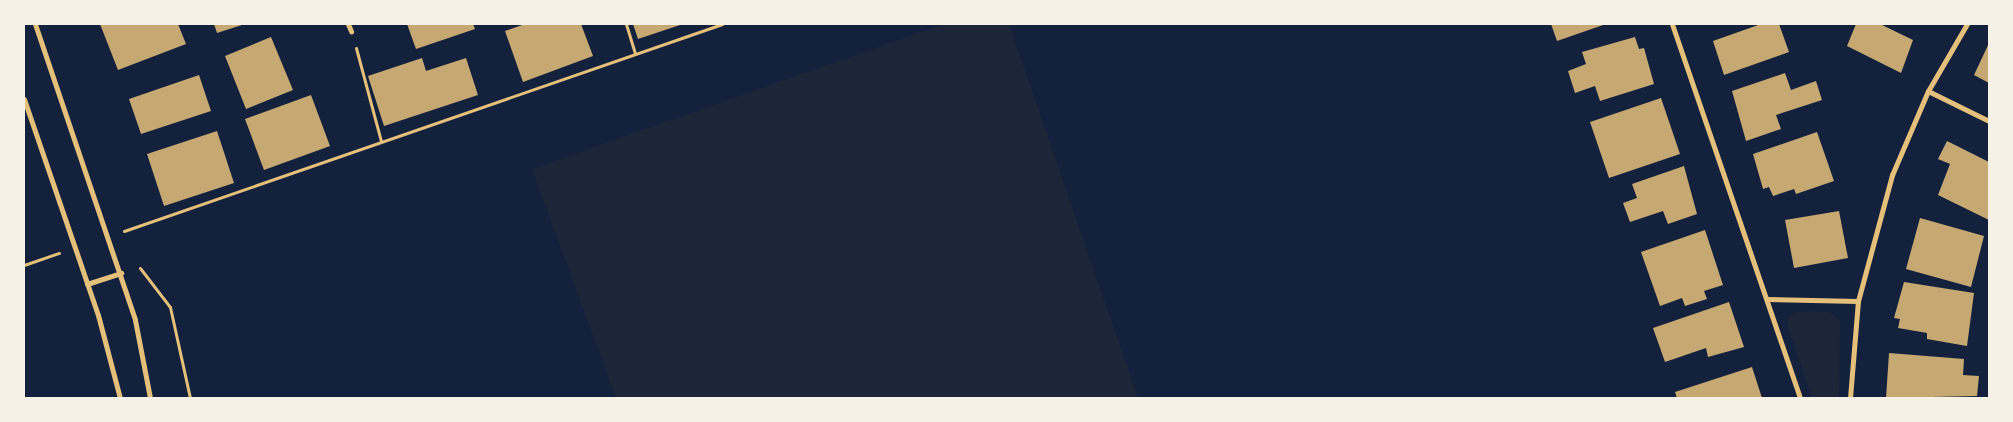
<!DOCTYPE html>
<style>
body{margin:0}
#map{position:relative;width:2013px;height:422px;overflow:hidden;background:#14213d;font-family:"Fira Sans Condensed",sans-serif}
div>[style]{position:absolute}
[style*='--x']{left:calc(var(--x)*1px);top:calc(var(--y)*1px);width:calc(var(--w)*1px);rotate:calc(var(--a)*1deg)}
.green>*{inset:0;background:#1d2539}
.building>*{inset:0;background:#c6a872}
.path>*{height:3px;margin:-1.5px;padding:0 1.5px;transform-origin:1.5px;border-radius:1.5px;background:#e5c07b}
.minor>*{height:5px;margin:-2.5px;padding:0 2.5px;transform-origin:2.5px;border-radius:2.5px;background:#e5c07b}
span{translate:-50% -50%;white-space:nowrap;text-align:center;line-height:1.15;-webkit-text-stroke:4.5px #f6f1e7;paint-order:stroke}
.frame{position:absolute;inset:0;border:25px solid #f6f1e7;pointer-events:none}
</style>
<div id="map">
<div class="green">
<div style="clip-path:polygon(944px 24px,1009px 24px,1138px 398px,616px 398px,532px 169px)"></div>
<div style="clip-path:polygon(1796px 311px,1830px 312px,1840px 321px,1839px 398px,1812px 398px,1788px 327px,1788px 317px)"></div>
</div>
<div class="building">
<div style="clip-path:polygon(100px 24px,178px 24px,186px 44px,118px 70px)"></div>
<div style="clip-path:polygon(214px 24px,245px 24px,217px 33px)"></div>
<div style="clip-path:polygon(407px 24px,473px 24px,475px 29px,416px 49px)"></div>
<div style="clip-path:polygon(525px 24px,581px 24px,593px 56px,523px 82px,505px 31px)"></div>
<div style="clip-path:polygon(633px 24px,683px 24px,638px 39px)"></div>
<div style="clip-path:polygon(1551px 24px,1606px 24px,1557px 41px)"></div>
<div style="clip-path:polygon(1761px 24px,1779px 24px,1789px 52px,1724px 75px,1713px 41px)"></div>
<div style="clip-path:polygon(1856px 24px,1880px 24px,1913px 40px,1901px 73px,1847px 46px)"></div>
<div style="clip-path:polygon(271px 37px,293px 90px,246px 109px,225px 56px)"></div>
<div style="clip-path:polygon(1635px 37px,1639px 49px,1644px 48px,1654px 84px,1600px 101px,1595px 86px,1575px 93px,1568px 71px,1586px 64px,1582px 52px)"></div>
<div style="clip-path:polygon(1989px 43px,1989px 83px,1974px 75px)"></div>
<div style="clip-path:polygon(422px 58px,426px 71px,466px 58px,478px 95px,384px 126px,368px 76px)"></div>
<div style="clip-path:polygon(1785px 73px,1791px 90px,1816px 81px,1822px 100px,1776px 115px,1781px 129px,1746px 141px,1732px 91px)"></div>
<div style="clip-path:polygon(199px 75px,211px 111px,141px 134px,129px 99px)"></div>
<div style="clip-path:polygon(311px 95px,330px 146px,264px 170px,245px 119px)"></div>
<div style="clip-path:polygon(1661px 98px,1680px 154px,1609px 178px,1590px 122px)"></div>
<div style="clip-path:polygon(217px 131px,234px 183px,164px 206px,147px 154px)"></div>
<div style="clip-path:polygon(1817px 132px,1834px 181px,1796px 194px,1794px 189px,1773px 196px,1769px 187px,1763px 189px,1753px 154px)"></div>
<div style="clip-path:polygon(1947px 141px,1989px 162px,1989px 220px,1938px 195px,1950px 164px,1938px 159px)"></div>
<div style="clip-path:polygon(1684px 166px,1697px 214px,1668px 224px,1663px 211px,1630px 222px,1623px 203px,1637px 198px,1632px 184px)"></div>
<div style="clip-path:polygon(1839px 211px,1848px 258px,1794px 268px,1785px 220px)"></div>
<div style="clip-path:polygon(1920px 218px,1984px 236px,1971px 287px,1906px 269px)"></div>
<div style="clip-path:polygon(1705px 230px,1723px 285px,1704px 291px,1707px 299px,1685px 306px,1682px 298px,1660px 306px,1641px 252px)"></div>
<div style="clip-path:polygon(1904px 282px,1974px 293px,1967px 346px,1927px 339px,1927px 333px,1898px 328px,1900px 319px,1894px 318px)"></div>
<div style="clip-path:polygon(1729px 302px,1744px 347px,1708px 357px,1706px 348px,1665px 362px,1653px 328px)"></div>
<div style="clip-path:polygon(1889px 353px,1964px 359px,1963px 375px,1979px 376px,1977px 396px,1886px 398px)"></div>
<div style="clip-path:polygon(1752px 367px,1762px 398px,1677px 398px,1675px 392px)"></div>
</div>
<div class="path">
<div style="--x:626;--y:24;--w:30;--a:73"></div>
<div style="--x:356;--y:48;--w:96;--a:75"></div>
<div style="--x:124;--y:231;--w:633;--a:-19.09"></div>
<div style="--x:24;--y:265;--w:37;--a:-19"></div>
<div style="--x:140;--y:268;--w:49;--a:52.4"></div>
<div style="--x:170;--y:307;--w:93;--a:77.6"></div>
</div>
<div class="minor">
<div style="--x:35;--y:24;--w:312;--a:71.3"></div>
<div style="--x:135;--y:320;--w:79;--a:79.1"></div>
<div style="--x:348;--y:24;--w:8;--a:67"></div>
<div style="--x:1672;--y:24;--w:395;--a:71.1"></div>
<div style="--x:1928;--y:91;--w:68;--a:26.2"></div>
<div style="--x:24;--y:99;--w:228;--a:71.1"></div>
<div style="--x:98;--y:315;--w:86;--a:75.2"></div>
<div style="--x:87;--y:284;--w:36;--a:-18"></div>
<div style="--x:1767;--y:299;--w:91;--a:1.3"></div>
<div style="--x:1850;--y:398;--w:97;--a:-85.3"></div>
<div style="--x:1858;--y:301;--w:131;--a:-74.9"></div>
<div style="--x:1892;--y:175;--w:91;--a:-66.8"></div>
<div style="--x:1928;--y:91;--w:78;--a:-59.8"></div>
</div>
<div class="frame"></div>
</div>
